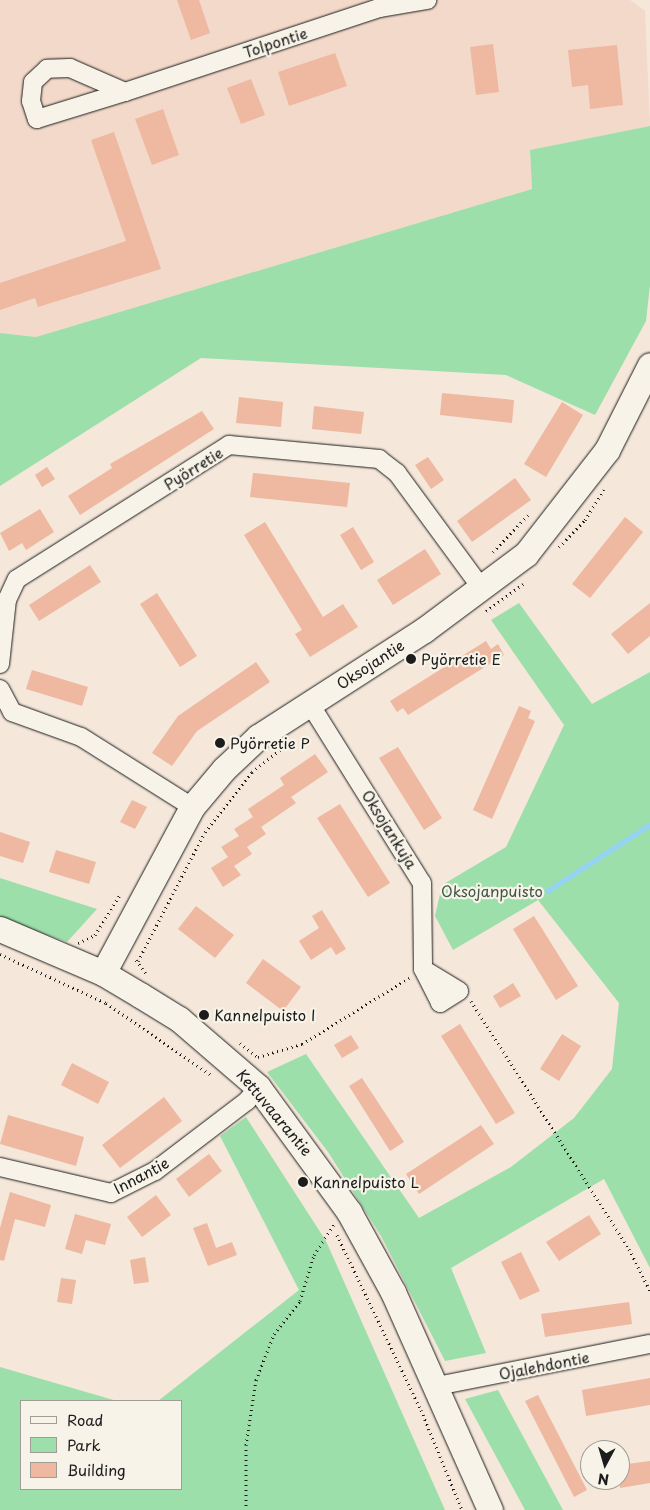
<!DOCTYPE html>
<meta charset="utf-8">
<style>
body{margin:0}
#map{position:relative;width:650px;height:1510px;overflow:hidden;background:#f5e7da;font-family:"Playpen Sans",sans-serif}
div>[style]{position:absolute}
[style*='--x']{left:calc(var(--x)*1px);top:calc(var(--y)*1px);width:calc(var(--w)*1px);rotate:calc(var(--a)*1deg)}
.built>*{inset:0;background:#f3d9c9}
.green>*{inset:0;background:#9cdfaa}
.stream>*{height:5px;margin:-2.5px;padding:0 2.5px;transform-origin:2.5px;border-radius:2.5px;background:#95d3f6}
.building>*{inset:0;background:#eeb8a1}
.path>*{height:3px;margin-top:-1.5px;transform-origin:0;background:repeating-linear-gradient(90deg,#1c1c1c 0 1px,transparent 0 5px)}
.roads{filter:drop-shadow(0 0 1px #1c1c1c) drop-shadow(0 0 1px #1c1c1c)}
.street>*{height:18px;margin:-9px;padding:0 9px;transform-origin:9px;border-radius:9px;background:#f7f3e8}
.secondary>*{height:25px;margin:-12.5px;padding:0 12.5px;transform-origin:12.5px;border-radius:12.5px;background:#f7f3e8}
.dots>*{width:14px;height:14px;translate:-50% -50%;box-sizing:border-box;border:2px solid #f7f3e8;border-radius:50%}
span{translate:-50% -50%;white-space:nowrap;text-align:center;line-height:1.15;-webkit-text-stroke:4.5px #f7f3e8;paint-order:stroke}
.street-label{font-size:15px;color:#1c1c1c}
.poi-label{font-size:15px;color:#1c1c1c}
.left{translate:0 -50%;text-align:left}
.park-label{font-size:15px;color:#425647}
.legend{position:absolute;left:20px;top:1400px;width:162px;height:90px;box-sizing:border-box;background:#f7f3e8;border:1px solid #9f9d96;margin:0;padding:6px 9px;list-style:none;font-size:15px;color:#1c1c1c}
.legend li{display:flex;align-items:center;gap:10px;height:25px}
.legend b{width:25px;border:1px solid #9f9d96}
.north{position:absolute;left:580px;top:1440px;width:50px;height:50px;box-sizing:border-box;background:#f7f3e8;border:1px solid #9f9d96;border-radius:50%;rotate:186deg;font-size:14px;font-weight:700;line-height:20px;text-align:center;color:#1c1c1c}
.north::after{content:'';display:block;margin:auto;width:18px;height:22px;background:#1c1c1c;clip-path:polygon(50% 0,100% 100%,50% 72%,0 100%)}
</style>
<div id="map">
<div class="built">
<div style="clip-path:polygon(0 0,630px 0,645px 11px,650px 126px,530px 150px,532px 189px,36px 337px,0 333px)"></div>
</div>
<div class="green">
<div style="clip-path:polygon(650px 126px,650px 285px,646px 321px,595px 415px,506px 375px,201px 358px,0 486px,0 333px,36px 337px,532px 189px,530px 150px)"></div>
<div style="clip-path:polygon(519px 603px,592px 704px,650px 672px,650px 1268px,604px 1179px,451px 1268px,486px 1353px,445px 1361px,381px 1236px,328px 1152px,267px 1072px,306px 1054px,419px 1218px,511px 1167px,574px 1118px,612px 1069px,619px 1003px,538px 900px,453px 950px,435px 916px,442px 885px,506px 847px,564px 725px,491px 620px)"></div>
<div style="clip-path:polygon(0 878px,97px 909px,67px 942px,0 918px)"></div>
<div style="clip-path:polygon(246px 1117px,326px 1241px,445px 1510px,0 1510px,0 1367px,117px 1401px,21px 1401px,21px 1489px,181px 1489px,181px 1401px,158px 1401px,299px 1290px,220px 1136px)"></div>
<div style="clip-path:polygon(498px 1390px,563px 1510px,525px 1510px,465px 1399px)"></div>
</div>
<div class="stream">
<div style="--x:547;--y:891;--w:123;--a:-33"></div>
</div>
<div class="building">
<div style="clip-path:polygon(177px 0,199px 0,210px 33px,191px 40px)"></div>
<div style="clip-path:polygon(493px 44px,499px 92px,476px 95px,470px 47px)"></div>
<div style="clip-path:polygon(617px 45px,623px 105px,590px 109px,588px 85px,572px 87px,568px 50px)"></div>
<div style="clip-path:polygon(335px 53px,347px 86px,289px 106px,278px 72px)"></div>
<div style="clip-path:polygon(251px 79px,265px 115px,241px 124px,227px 88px)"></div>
<div style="clip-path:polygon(163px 109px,179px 155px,152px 165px,135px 119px)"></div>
<div style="clip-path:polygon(114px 132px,161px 269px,38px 307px,35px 298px,0 310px,0 283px,126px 241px,91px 140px)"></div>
<div style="clip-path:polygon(442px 393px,514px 400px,512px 423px,440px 415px)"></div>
<div style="clip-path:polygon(239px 397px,283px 402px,281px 427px,236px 423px)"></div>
<div style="clip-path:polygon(562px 402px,583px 415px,546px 477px,524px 464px)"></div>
<div style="clip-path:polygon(314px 406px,364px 412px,361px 434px,312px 429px)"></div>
<div style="clip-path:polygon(202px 411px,214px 429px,80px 515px,68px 496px,112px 468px,110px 464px)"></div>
<div style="clip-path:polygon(428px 457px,444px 480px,431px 489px,415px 465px)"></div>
<div style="clip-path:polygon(47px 467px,55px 479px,42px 487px,35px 475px)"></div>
<div style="clip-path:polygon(253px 473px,350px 483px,347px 507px,250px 497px)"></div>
<div style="clip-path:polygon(515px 478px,531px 500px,472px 542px,457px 521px)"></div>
<div style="clip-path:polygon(40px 509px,54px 532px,26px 550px,22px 543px,9px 551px,0 533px)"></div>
<div style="clip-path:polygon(625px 517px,643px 532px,590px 598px,572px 584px)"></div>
<div style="clip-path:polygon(265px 522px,323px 617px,343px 604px,358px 627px,310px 657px,295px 634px,302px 630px,244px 535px)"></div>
<div style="clip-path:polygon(353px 527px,374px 562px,361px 570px,340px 535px)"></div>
<div style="clip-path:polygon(425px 549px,441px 574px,393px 605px,377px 580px)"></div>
<div style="clip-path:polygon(90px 565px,101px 582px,39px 621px,29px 605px)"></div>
<div style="clip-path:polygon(157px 593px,197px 656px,180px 667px,140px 604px)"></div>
<div style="clip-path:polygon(650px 603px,650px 636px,628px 654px,611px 634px)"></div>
<div style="clip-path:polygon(486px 641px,491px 649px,498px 644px,504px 655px,408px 715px,403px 708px,397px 712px,390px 701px)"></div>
<div style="clip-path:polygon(256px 662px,270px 682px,197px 731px,172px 766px,152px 753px,178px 716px)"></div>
<div style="clip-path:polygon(32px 670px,88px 687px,82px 706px,26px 689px)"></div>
<div style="clip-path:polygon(519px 706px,531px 711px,528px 718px,535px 721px,492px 819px,473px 810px)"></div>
<div style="clip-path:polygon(398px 747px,442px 818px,424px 830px,379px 758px)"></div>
<div style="clip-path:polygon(315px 754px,328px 772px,291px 797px,296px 803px,261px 827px,266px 834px,247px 847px,252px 854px,234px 866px,241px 875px,223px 887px,211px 868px,228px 857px,221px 847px,239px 836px,234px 829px,253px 817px,248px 809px,284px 785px,280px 778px)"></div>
<div style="clip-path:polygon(132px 800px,147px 807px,135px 829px,120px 822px)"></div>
<div style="clip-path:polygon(340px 804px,390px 883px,368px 897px,317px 818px)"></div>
<div style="clip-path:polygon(0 832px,30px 842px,23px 863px,0 856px)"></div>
<div style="clip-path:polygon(56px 850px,96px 862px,89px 884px,49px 872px)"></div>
<div style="clip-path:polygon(196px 906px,234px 935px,215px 958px,178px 929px)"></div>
<div style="clip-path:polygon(322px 910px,346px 949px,336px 955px,331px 947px,311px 960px,299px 941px,319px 928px,312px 916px)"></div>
<div style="clip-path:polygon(534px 916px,578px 986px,556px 1000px,513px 929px)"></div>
<div style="clip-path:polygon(263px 959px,301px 987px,283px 1011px,246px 983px)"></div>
<div style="clip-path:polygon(513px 983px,521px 996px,500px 1008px,493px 996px)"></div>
<div style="clip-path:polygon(460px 1024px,515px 1113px,496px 1124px,441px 1036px)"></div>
<div style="clip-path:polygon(562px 1034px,581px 1046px,559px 1081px,540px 1069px)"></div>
<div style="clip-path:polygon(351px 1035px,359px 1048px,342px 1058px,334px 1045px)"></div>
<div style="clip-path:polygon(72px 1063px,109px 1082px,98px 1104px,61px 1085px)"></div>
<div style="clip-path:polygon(362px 1078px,404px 1142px,390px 1151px,349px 1086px)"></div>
<div style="clip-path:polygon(164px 1097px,182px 1121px,120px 1168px,102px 1145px)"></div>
<div style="clip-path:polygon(8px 1115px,84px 1137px,76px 1166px,0 1144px)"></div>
<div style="clip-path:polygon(481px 1125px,494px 1144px,419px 1194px,406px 1174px)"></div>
<div style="clip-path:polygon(209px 1154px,222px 1171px,189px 1197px,176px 1179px)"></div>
<div style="clip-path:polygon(10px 1192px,51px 1205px,45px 1227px,15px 1219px,4px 1261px,0 1260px,0 1228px)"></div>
<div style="clip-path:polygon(156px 1195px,171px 1215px,142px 1237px,127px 1217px)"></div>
<div style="clip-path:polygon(75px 1214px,111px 1224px,105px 1245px,86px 1240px,82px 1254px,65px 1249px)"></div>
<div style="clip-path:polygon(589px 1215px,601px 1234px,559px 1261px,546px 1242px)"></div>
<div style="clip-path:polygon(207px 1223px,216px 1248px,232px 1242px,237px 1255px,208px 1266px,193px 1228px)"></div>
<div style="clip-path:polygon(521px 1252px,540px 1291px,520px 1300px,501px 1262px)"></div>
<div style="clip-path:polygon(145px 1257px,149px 1282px,134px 1284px,130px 1260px)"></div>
<div style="clip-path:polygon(61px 1278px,76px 1280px,72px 1304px,57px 1302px)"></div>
<div style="clip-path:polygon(629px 1302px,632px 1324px,545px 1337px,541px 1314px)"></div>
<div style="clip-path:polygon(650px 1378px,650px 1405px,586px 1416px,582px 1390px)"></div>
<div style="clip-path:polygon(538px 1395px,587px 1490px,574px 1497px,525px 1401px)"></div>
<div style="clip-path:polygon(650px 1461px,650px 1483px,620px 1488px,620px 1465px)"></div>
</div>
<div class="path">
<div style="--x:559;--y:547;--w:37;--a:-46"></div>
<div style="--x:585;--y:520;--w:36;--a:-58"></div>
<div style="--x:493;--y:552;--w:51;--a:-46.6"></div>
<div style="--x:486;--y:611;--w:46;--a:-36.1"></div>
<div style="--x:78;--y:943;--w:19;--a:-25"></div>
<div style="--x:95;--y:935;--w:49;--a:-58.2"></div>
<div style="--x:0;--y:954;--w:117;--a:24.8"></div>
<div style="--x:106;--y:1003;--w:127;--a:34.4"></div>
<div style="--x:136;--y:960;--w:19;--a:54"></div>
<div style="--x:138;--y:961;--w:145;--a:-62.6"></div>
<div style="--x:205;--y:832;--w:76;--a:-51.9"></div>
<div style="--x:252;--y:772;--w:48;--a:-38.3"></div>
<div style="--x:471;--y:1001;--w:294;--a:57.5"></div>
<div style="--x:629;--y:1249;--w:47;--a:63.4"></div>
<div style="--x:240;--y:1043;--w:23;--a:38"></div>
<div style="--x:258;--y:1057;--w:46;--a:-16.5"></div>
<div style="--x:302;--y:1044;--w:126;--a:-31.7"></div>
<div style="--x:337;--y:1235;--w:194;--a:64.4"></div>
<div style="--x:421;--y:1410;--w:108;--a:67.7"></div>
<div style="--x:246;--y:1510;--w:65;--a:-90"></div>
<div style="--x:246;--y:1445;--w:66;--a:-81.3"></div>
<div style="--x:256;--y:1380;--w:49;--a:-68.6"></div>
<div style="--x:274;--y:1334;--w:42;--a:-51.8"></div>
<div style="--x:300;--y:1301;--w:48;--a:-73.1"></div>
<div style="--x:314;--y:1255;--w:37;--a:-57"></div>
</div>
<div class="roads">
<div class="street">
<div style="--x:125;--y:92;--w:60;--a:-156.4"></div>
<div style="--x:70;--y:68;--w:23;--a:178"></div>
<div style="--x:47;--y:69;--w:19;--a:137"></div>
<div style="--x:33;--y:82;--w:19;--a:96"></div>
<div style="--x:31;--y:101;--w:19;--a:72"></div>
<div style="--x:37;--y:119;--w:92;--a:-17.1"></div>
<div style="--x:125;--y:92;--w:268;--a:-18.3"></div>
<div style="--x:379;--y:8;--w:49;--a:-9.5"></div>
<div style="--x:0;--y:664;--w:64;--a:-83.8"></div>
<div style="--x:7;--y:600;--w:23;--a:-65"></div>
<div style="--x:17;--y:579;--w:251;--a:-32.3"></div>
<div style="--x:229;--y:445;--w:151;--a:5.3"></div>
<div style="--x:379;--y:459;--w:23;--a:38"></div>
<div style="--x:397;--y:473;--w:140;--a:53.7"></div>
<div style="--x:0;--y:689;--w:26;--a:62"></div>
<div style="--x:12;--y:712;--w:73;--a:19.9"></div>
<div style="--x:81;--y:737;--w:131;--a:32.2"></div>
<div style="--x:310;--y:704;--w:211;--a:58"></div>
<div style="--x:422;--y:883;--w:86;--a:89.3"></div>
<div style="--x:423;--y:969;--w:38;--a:63"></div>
<div style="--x:440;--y:1003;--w:22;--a:-32"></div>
<div style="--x:459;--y:991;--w:42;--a:-148.6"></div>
<div style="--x:0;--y:1167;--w:114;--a:13.2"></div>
<div style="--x:111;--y:1193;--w:49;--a:-26.6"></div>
<div style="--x:155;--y:1171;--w:116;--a:-37.3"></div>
<div style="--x:247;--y:1101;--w:18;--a:-52"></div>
<div style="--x:437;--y:1386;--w:217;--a:-11.2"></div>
</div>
<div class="secondary">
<div style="--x:0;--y:929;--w:112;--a:23.1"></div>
<div style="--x:103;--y:973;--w:43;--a:30.7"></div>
<div style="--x:140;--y:995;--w:46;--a:31.6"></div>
<div style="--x:179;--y:1019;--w:104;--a:40.7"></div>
<div style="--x:258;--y:1087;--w:155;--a:53.9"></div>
<div style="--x:349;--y:1212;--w:91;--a:61.2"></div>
<div style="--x:393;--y:1292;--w:239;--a:66"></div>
<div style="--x:103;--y:973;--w:188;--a:-61.8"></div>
<div style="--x:192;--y:807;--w:50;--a:-49.9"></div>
<div style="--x:224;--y:769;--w:47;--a:-43.3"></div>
<div style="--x:258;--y:737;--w:197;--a:-32.8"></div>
<div style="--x:424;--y:630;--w:127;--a:-36.7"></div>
<div style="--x:526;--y:554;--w:132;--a:-52.1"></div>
<div style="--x:607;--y:450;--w:95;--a:-63.2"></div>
</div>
</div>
<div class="dots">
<div style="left:411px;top:659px;background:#1c1c1c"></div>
<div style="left:220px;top:743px;background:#1c1c1c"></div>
<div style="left:204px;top:1015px;background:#1c1c1c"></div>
<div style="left:303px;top:1182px;background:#1c1c1c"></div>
</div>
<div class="street-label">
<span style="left:275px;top:42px;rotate:-18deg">Tolpontie</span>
<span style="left:193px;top:468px;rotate:-32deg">Pyörretie</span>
<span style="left:370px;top:664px;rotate:-33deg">Oksojantie</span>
<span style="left:390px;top:829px;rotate:58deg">Oksojankuja</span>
<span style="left:275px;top:1112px;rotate:50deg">Kettuvaarantie</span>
<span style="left:141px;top:1175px;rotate:-28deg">Innantie</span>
<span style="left:544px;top:1365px;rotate:-11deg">Ojalehdontie</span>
</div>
<div class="poi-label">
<span class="left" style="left:421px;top:659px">Pyörretie E</span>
<span class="left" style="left:230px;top:743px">Pyörretie P</span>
<span class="left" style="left:214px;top:1015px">Kannelpuisto I</span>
<span class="left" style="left:313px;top:1182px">Kannelpuisto L</span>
</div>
<div class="park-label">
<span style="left:492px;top:891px">Oksojanpuisto</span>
</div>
<ul class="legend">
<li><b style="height:6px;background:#f7f3e8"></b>Road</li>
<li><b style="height:14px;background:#9cdfaa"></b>Park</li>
<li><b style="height:14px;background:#eeb8a1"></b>Building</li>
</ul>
<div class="north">N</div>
</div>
